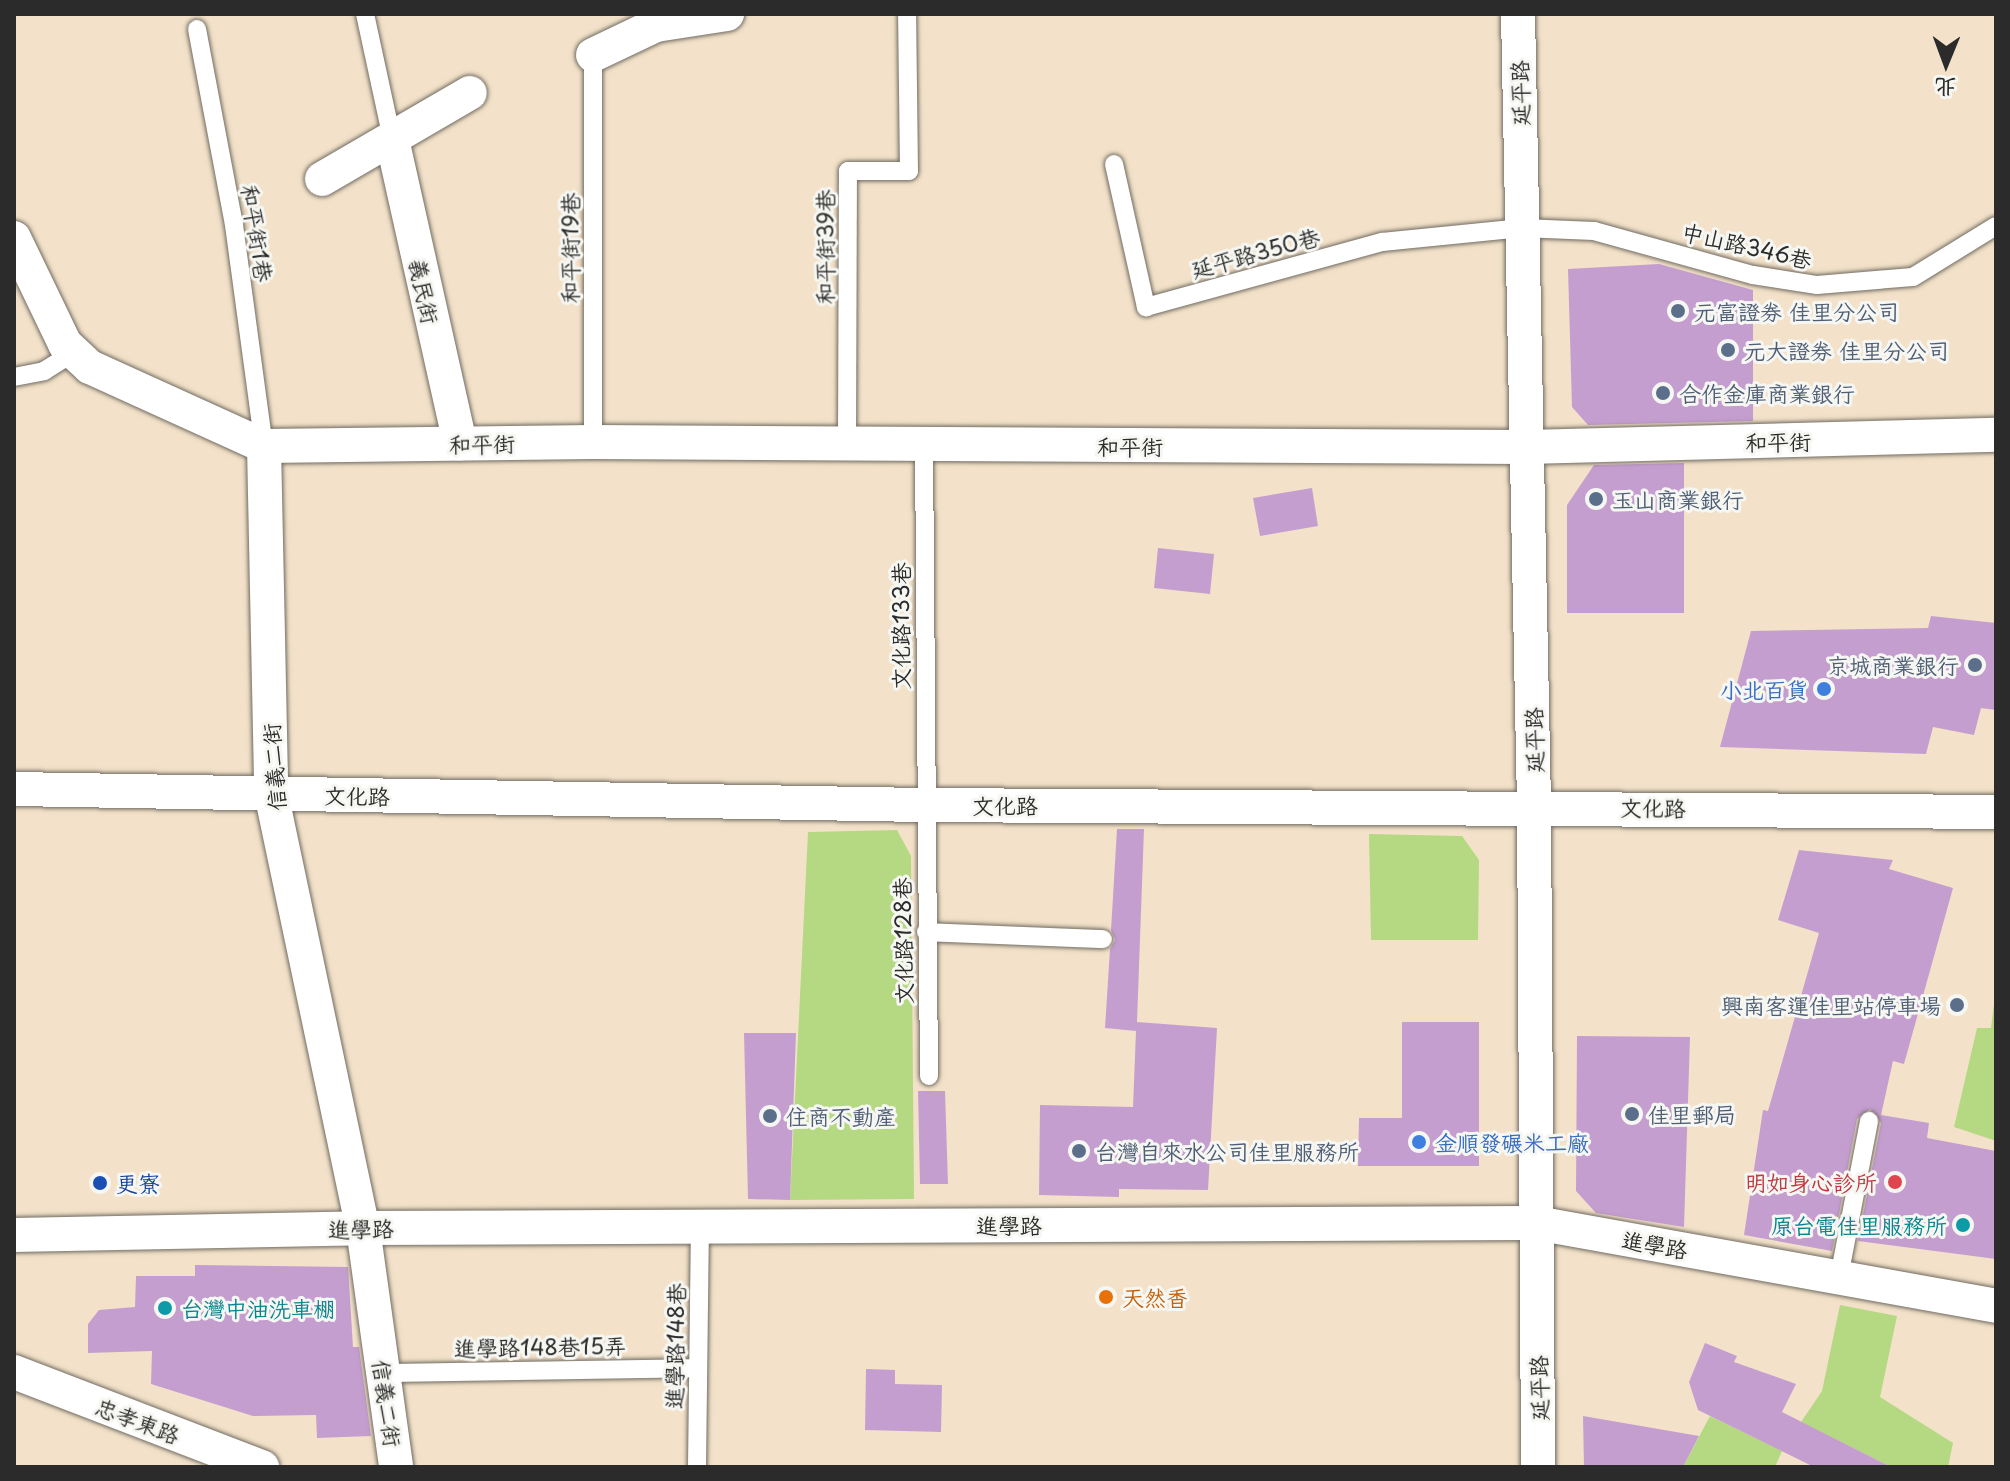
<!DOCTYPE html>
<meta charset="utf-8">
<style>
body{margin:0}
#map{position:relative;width:2010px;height:1481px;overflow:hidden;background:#f3e2c9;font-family:"Playpen Sans","LXGW WenKai TC",sans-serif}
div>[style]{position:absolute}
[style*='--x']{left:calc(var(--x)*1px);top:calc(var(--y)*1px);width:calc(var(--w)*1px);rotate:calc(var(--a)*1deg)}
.green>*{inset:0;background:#b5d982}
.building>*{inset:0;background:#c59ed0}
.roads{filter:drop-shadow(0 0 2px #716b62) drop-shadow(0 0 2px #716b62)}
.lane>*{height:18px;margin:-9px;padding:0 9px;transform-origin:9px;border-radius:9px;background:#fff}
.street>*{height:34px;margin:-17px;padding:0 17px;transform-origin:17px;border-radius:17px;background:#fff}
.dots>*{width:22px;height:22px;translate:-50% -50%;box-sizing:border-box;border:4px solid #f6f6f2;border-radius:50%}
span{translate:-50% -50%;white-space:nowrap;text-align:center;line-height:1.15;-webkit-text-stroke:6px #f6f6f2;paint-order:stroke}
.street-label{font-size:22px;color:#2b2b2b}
.service-label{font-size:22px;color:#4e5e75}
.left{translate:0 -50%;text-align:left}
.right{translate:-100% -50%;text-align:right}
.shop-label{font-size:22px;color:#366cbe}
.health-label{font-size:22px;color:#be3a42}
.transit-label{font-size:22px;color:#164399}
.culture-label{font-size:22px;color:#0d838f}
.food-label{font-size:22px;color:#c56008}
.frame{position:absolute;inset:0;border:16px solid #2b2b2b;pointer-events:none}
.north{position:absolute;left:1906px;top:24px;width:80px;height:80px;-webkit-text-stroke:6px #f6f6f2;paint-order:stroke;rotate:181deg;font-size:22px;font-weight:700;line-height:32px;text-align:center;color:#2b2b2b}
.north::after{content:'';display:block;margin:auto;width:28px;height:36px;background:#2b2b2b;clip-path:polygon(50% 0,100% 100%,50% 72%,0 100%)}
</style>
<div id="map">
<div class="green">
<div style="clip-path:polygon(897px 830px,911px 856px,914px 1199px,790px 1200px,808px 832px)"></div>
<div style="clip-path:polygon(1369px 834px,1462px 836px,1479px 860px,1478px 940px,1371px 940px)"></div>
<div style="clip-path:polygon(1996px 988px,1996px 1141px,1954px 1127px,1977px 1028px,1991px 1028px)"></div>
<div style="clip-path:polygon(1840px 1305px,1897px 1316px,1880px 1397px,1953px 1443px,1948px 1467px,1891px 1467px,1801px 1422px,1822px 1391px)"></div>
<div style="clip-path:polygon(1710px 1416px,1782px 1451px,1775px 1467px,1683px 1467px)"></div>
</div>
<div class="building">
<div style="clip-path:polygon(1659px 264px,1753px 290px,1753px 421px,1588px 425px,1572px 407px,1568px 269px)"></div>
<div style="clip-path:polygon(1684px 463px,1684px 613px,1567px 613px,1567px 505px,1594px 465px)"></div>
<div style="clip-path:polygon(1312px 488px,1318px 526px,1260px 536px,1253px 498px)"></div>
<div style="clip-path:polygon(1158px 548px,1214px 554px,1210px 594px,1154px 588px)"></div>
<div style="clip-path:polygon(1931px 616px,1996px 623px,1996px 710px,1981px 708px,1974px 735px,1933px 727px,1926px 754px,1720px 747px,1751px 631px,1928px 628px)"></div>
<div style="clip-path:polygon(1117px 829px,1144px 829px,1137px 1022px,1217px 1028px,1208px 1190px,1119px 1189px,1119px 1197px,1039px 1195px,1040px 1105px,1133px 1107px,1136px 1031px,1105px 1028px,1110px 949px,1115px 940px,1111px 930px)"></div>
<div style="clip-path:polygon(1799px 850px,1893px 860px,1889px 869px,1953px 888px,1904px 1064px,1893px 1061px,1881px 1115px,1929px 1123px,1927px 1138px,1996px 1151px,1996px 1259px,1858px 1241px,1881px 1123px,1870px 1109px,1857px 1119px,1832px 1251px,1744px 1235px,1763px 1110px,1768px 1111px,1819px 933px,1778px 920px)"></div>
<div style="clip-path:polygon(1402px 1022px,1479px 1022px,1479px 1166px,1358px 1166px,1359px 1118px,1402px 1118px)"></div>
<div style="clip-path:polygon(744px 1033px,796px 1033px,790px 1200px,748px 1199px)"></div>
<div style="clip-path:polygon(1577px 1036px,1690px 1037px,1684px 1227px,1596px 1213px,1576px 1191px)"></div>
<div style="clip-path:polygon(918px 1091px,945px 1091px,948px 1184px,920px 1184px)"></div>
<div style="clip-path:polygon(195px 1265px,348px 1267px,353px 1347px,359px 1347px,371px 1436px,317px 1438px,316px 1415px,253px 1416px,151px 1384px,152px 1351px,88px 1353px,88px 1324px,99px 1310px,135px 1307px,136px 1276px,195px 1276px)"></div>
<div style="clip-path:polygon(1705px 1343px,1737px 1356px,1734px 1362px,1796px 1384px,1782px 1412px,1891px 1467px,1814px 1467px,1698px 1410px,1689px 1382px)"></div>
<div style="clip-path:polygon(866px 1369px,895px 1370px,895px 1384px,942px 1385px,941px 1432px,865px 1430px)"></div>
<div style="clip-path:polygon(1583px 1416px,1699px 1436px,1683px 1467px,1584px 1467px)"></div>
</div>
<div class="roads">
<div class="lane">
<div style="--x:365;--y:14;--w:128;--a:77.8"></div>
<div style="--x:197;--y:29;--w:199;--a:79.3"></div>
<div style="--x:234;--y:225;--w:223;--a:82.3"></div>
<div style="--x:593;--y:55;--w:387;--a:90"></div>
<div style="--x:1114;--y:164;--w:147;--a:77.4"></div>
<div style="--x:1146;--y:307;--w:245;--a:-15.4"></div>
<div style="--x:1382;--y:242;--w:141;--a:-5.7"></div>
<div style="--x:1522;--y:228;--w:72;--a:2.4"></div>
<div style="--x:1594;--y:231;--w:165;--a:15.5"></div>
<div style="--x:1753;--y:275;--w:65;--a:8.9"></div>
<div style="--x:1817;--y:285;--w:96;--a:-4.8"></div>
<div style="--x:1913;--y:277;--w:97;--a:-31.6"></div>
<div style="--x:14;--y:377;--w:31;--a:-11"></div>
<div style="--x:44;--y:371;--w:36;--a:-32"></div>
<div style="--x:847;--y:444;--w:273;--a:-89.8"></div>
<div style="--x:848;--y:171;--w:61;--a:0"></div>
<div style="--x:909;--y:171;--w:157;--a:-90.7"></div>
<div style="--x:924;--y:446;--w:630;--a:89.55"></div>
<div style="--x:926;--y:932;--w:177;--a:2.3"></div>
<div style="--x:1839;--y:1277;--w:159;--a:-79.1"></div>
<div style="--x:383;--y:1373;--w:315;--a:-0.9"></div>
<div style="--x:697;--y:1467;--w:241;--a:-89.3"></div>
</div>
<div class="street">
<div style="--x:1518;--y:14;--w:791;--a:88.84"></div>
<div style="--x:1534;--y:805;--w:662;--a:89.65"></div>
<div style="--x:593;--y:55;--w:70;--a:-25.5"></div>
<div style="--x:656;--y:25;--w:72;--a:-8.8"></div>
<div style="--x:392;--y:139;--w:312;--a:77.4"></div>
<div style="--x:322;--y:179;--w:171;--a:-30.2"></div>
<div style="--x:14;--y:238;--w:118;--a:64.3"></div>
<div style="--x:65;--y:344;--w:34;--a:43"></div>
<div style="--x:90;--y:367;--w:191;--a:24.4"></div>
<div style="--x:264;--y:446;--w:347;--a:88.8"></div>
<div style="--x:271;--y:793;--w:445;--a:78.1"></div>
<div style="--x:363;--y:1228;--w:241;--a:82.1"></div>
<div style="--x:264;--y:446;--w:329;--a:-0.7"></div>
<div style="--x:593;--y:442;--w:934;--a:0.31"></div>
<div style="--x:1527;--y:447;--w:469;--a:-1.5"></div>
<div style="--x:14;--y:789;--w:910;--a:1.01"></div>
<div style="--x:924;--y:805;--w:1072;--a:0.37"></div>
<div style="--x:14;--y:1235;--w:349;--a:-1.1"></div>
<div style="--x:363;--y:1228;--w:1173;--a:-0.24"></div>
<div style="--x:1536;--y:1223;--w:467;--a:10.2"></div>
<div style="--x:14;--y:1372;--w:266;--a:21"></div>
</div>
</div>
<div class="dots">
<div style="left:1678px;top:311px;background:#5c6f8a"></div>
<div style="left:1728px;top:350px;background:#5c6f8a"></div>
<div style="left:1663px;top:393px;background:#5c6f8a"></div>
<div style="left:1596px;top:499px;background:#5c6f8a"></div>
<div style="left:1975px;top:665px;background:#5c6f8a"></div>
<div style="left:1824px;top:689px;background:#3f7fe0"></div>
<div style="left:1957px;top:1005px;background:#5c6f8a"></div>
<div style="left:1632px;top:1114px;background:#5c6f8a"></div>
<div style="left:770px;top:1116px;background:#5c6f8a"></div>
<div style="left:1419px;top:1142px;background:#3f7fe0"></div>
<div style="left:1079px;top:1151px;background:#5c6f8a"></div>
<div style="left:1895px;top:1182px;background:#e0444e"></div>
<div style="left:100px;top:1183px;background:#1a4fb4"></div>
<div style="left:1963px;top:1225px;background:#0f9aa8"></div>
<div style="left:1106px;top:1297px;background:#e8710a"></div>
<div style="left:165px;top:1308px;background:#0f9aa8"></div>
</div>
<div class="street-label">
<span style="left:1519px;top:93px;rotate:-91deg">延平路</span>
<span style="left:258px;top:233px;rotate:81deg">和平街1巷</span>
<span style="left:1747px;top:245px;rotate:13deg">中山路346巷</span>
<span style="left:824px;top:247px;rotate:-90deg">和平街39巷</span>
<span style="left:569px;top:248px;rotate:-90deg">和平街19巷</span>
<span style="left:1255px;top:252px;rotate:-15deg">延平路350巷</span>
<span style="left:425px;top:291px;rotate:78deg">義民街</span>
<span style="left:1778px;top:441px;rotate:-1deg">和平街</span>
<span style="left:482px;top:443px;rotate:-1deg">和平街</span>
<span style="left:1130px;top:446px">和平街</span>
<span style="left:900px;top:626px;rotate:-90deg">文化路133巷</span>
<span style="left:1533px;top:740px;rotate:-91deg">延平路</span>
<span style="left:273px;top:767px;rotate:-94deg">信義二街</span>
<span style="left:357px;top:795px;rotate:1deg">文化路</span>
<span style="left:1005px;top:805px">文化路</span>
<span style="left:1653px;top:807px;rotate:1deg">文化路</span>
<span style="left:902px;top:941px;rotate:-91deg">文化路128巷</span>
<span style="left:1009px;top:1225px">進學路</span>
<span style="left:361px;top:1228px;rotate:-1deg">進學路</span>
<span style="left:1655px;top:1244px;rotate:10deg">進學路</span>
<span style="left:540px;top:1346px;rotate:-1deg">進學路148巷15弄</span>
<span style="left:674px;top:1346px;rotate:-89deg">進學路148巷</span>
<span style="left:1538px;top:1388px;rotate:-91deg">延平路</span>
<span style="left:388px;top:1403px;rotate:82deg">信義二街</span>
<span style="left:138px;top:1420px;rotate:21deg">忠孝東路</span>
</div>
<div class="service-label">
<span class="left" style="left:1694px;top:311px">元富證券 佳里分公司</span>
<span class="left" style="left:1744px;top:350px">元大證券 佳里分公司</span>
<span class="left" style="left:1679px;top:393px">合作金庫商業銀行</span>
<span class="left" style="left:1612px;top:499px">玉山商業銀行</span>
<span class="right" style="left:1959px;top:665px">京城商業銀行</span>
<span class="right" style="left:1941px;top:1005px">興南客運佳里站停車場</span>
<span class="left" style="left:1648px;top:1114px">佳里郵局</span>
<span class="left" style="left:786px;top:1116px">住商不動產</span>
<span class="left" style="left:1095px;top:1151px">台灣自來水公司佳里服務所</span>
</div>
<div class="shop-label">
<span class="right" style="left:1808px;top:689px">小北百貨</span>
<span class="left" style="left:1435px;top:1142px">金順發碾米工廠</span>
</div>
<div class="health-label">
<span class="right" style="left:1877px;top:1182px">明如身心診所</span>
</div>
<div class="transit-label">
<span class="left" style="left:116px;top:1183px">更寮</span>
</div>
<div class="culture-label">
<span class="right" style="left:1947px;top:1225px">原台電佳里服務所</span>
<span class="left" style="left:181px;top:1308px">台灣中油洗車棚</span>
</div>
<div class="food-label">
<span class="left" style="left:1122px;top:1297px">天然香</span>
</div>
<div class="frame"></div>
<div class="north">北</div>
</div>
